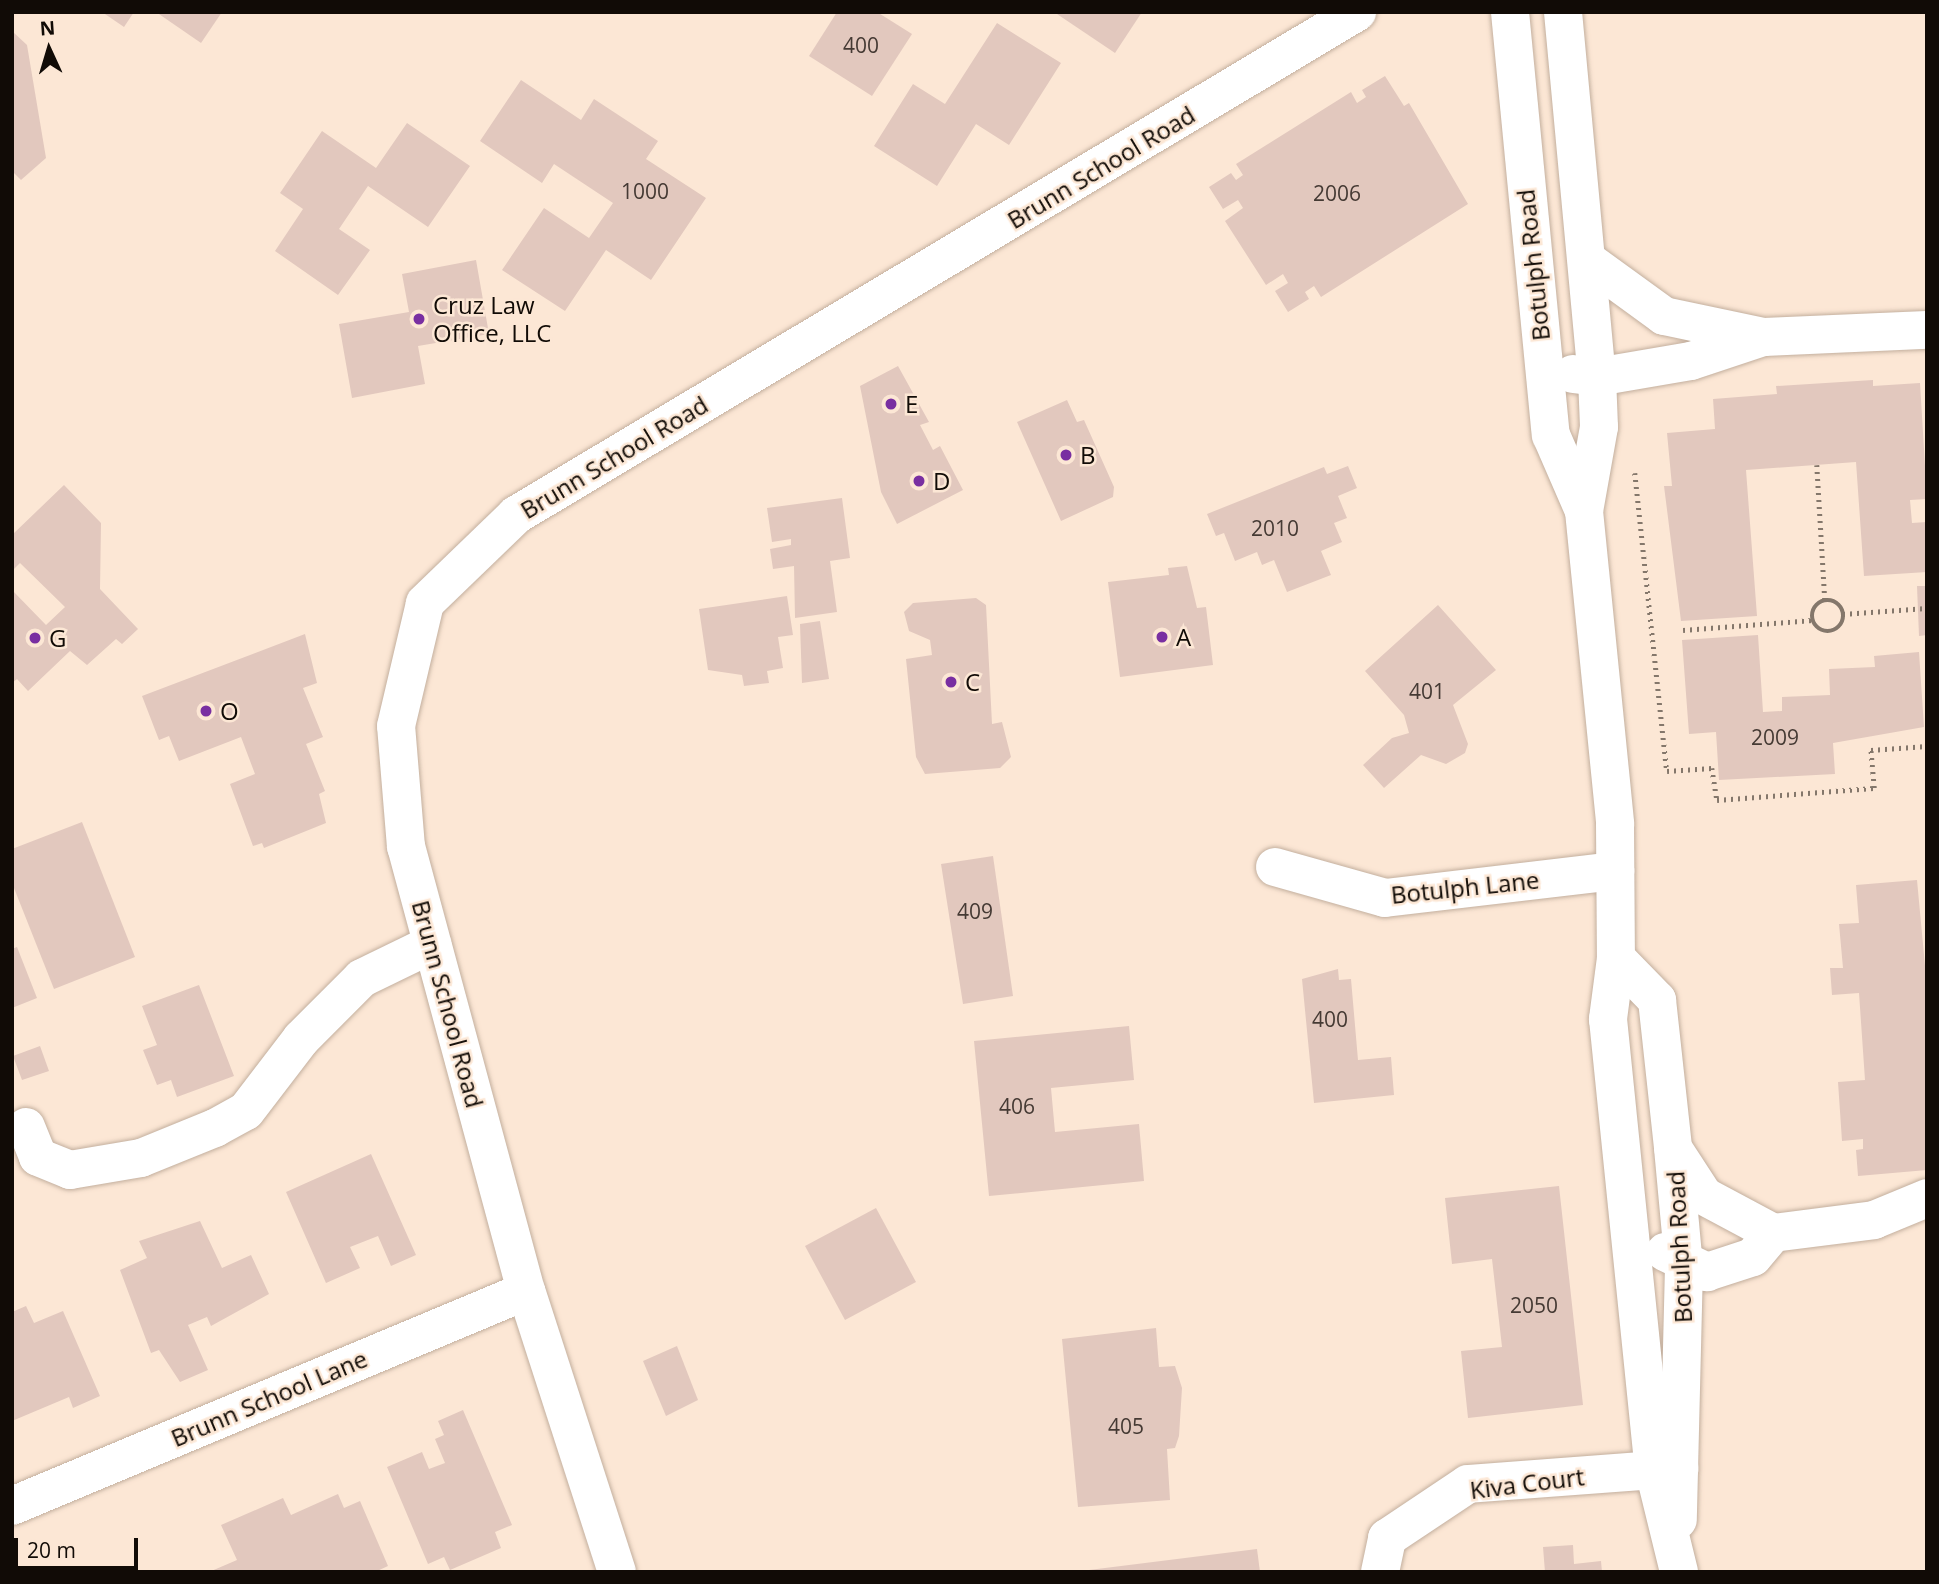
<!DOCTYPE html>
<style>
body{margin:0}
#map{position:relative;width:1939px;height:1584px;overflow:hidden;background:#fce7d5;font-family:"Open Sans",sans-serif}
div>[style]{position:absolute}
[style*='--x']{left:calc(var(--x)*1px);top:calc(var(--y)*1px);width:calc(var(--w)*1px);rotate:calc(var(--a)*1deg)}
.building>*{inset:0;background:#e2c8be}
.path>*{height:4.5px;margin-top:-2.25px;transform-origin:0;background:repeating-linear-gradient(90deg,#84776b 0 2px,transparent 0 7px)}
.path>.ring{margin:-2.25px;padding:0;box-sizing:content-box;background:none;border:4.5px solid #84776b;border-radius:50%}
.roads{filter:drop-shadow(0 0 2px #c3af9e) drop-shadow(0 0 2px #c3af9e)}
.minor>*{height:38px;margin:-19px;padding:0 19px;transform-origin:19px;border-radius:19px;background:#fff}
.dots>*{width:19px;height:19px;translate:-50% -50%;box-sizing:border-box;border:4px solid #fce7d5;border-radius:50%}
span{translate:-50% -50%;white-space:nowrap;text-align:center;line-height:1.15;-webkit-text-stroke:5px #fce7d5;paint-order:stroke}
.number-label{font-size:21px;color:#453a34}
.number-label span{-webkit-text-stroke-width:0}
.street-label{font-size:24px;color:#110b06}
.poi-label{font-size:24px;color:#110b06}
.left{translate:0 -50%;text-align:left}
.frame{position:absolute;inset:0;border:14px solid #110b06;pointer-events:none}
.north{position:absolute;left:14px;top:14px;width:70px;height:70px;-webkit-text-stroke:5px #fce7d5;paint-order:stroke;rotate:356deg;font-size:19px;font-weight:700;line-height:28px;text-align:center;color:#110b06}
.north::after{content:'';display:block;margin:auto;width:24px;height:32px;background:#110b06;clip-path:polygon(50% 0,100% 100%,50% 72%,0 100%)}
.scale{position:absolute;left:14px;top:1538px;width:124px;height:32px;box-sizing:border-box;border:4px solid #110b06;border-top:0;padding-left:9px;font-size:21px;line-height:24px;white-space:nowrap;color:#110b06;-webkit-text-stroke:5px #fce7d5;paint-order:stroke}
</style>
<div id="map">
<div class="building">
<div style="clip-path:polygon(102px 12px,134px 12px,124px 27px)"></div>
<div style="clip-path:polygon(156px 12px,222px 12px,201px 43px)"></div>
<div style="clip-path:polygon(837px 12px,877px 12px,912px 34px,872px 96px,809px 56px)"></div>
<div style="clip-path:polygon(1054px 12px,1142px 12px,1115px 53px)"></div>
<div style="clip-path:polygon(997px 23px,1061px 63px,1009px 145px,976px 124px,937px 186px,874px 146px,913px 84px,945px 104px)"></div>
<div style="clip-path:polygon(12px 31px,27px 45px,46px 158px,21px 180px,12px 171px)"></div>
<div style="clip-path:polygon(1385px 76px,1404px 106px,1409px 103px,1468px 204px,1321px 297px,1314px 286px,1305px 292px,1309px 299px,1288px 312px,1275px 291px,1288px 283px,1283px 274px,1266px 285px,1225px 221px,1243px 208px,1238px 200px,1223px 209px,1209px 187px,1231px 173px,1236px 180px,1243px 175px,1236px 164px,1351px 92px,1357px 103px,1366px 97px,1362px 90px)"></div>
<div style="clip-path:polygon(521px 80px,581px 120px,594px 99px,658px 141px,646px 159px,706px 198px,651px 280px,606px 250px,565px 311px,502px 270px,544px 208px,589px 238px,613px 203px,554px 164px,542px 183px,480px 141px)"></div>
<div style="clip-path:polygon(407px 123px,470px 166px,428px 227px,368px 186px,339px 229px,370px 250px,338px 295px,275px 251px,303px 209px,280px 193px,322px 131px,376px 168px)"></div>
<div style="clip-path:polygon(476px 260px,489px 334px,418px 346px,425px 384px,352px 398px,339px 324px,409px 312px,402px 274px)"></div>
<div style="clip-path:polygon(898px 366px,929px 422px,920px 425px,933px 450px,940px 446px,963px 490px,897px 524px,881px 492px,860px 386px)"></div>
<div style="clip-path:polygon(1873px 380px,1873px 386px,1920px 383px,1927px 499px,1910px 500px,1912px 523px,1927px 522px,1927px 572px,1864px 576px,1856px 462px,1746px 470px,1757px 616px,1681px 621px,1664px 486px,1672px 486px,1667px 433px,1715px 429px,1713px 399px,1777px 394px,1776px 386px)"></div>
<div style="clip-path:polygon(1067px 400px,1077px 422px,1084px 420px,1114px 487px,1113px 497px,1061px 521px,1017px 422px)"></div>
<div style="clip-path:polygon(1348px 466px,1357px 488px,1338px 496px,1347px 518px,1334px 523px,1342px 542px,1321px 551px,1331px 575px,1287px 592px,1274px 560px,1262px 565px,1257px 552px,1235px 561px,1224px 533px,1216px 536px,1207px 514px,1324px 467px,1327px 474px)"></div>
<div style="clip-path:polygon(64px 485px,101px 523px,100px 589px,138px 629px,122px 644px,116px 639px,87px 665px,70px 651px,28px 691px,17px 679px,12px 683px,12px 590px,46px 625px,65px 607px,20px 563px,12px 571px,12px 535px)"></div>
<div style="clip-path:polygon(842px 498px,850px 558px,830px 561px,837px 612px,795px 618px,794px 566px,773px 569px,770px 549px,791px 545px,791px 539px,772px 542px,767px 508px)"></div>
<div style="clip-path:polygon(1187px 566px,1197px 608px,1206px 607px,1213px 665px,1120px 677px,1108px 582px,1169px 575px,1168px 568px)"></div>
<div style="clip-path:polygon(1917px 586px,1927px 586px,1927px 635px,1919px 636px)"></div>
<div style="clip-path:polygon(787px 596px,793px 635px,778px 637px,783px 668px,767px 671px,769px 683px,744px 686px,742px 675px,708px 670px,699px 609px)"></div>
<div style="clip-path:polygon(976px 598px,986px 605px,992px 724px,1002px 722px,1011px 757px,1000px 768px,925px 774px,916px 757px,906px 659px,932px 655px,930px 640px,909px 631px,904px 612px,913px 603px)"></div>
<div style="clip-path:polygon(1438px 605px,1496px 670px,1453px 705px,1468px 744px,1465px 753px,1446px 764px,1421px 755px,1384px 788px,1363px 765px,1392px 738px,1409px 733px,1404px 715px,1365px 671px)"></div>
<div style="clip-path:polygon(820px 621px,829px 679px,802px 683px,800px 624px)"></div>
<div style="clip-path:polygon(305px 634px,317px 683px,303px 688px,323px 737px,306px 744px,325px 791px,319px 794px,326px 823px,264px 848px,262px 843px,253px 846px,230px 784px,255px 774px,241px 737px,179px 761px,169px 736px,159px 740px,142px 696px)"></div>
<div style="clip-path:polygon(1758px 635px,1763px 712px,1782px 711px,1782px 697px,1830px 695px,1829px 669px,1875px 667px,1874px 656px,1919px 652px,1924px 727px,1833px 743px,1835px 774px,1719px 780px,1716px 732px,1689px 734px,1682px 640px)"></div>
<div style="clip-path:polygon(82px 822px,135px 957px,54px 989px,12px 883px,12px 849px)"></div>
<div style="clip-path:polygon(993px 856px,1013px 996px,963px 1004px,941px 864px)"></div>
<div style="clip-path:polygon(1917px 880px,1927px 987px,1927px 1170px,1858px 1176px,1856px 1150px,1863px 1149px,1863px 1139px,1842px 1141px,1838px 1082px,1865px 1080px,1859px 993px,1832px 995px,1830px 968px,1843px 968px,1839px 924px,1859px 923px,1856px 885px)"></div>
<div style="clip-path:polygon(17px 947px,37px 998px,12px 1008px,12px 949px)"></div>
<div style="clip-path:polygon(1338px 969px,1339px 980px,1351px 979px,1358px 1060px,1391px 1057px,1394px 1095px,1314px 1103px,1302px 979px)"></div>
<div style="clip-path:polygon(199px 985px,234px 1076px,177px 1097px,171px 1080px,157px 1085px,143px 1050px,157px 1045px,142px 1006px)"></div>
<div style="clip-path:polygon(1129px 1026px,1134px 1080px,1051px 1088px,1055px 1132px,1139px 1124px,1144px 1181px,989px 1196px,974px 1041px)"></div>
<div style="clip-path:polygon(40px 1046px,49px 1071px,22px 1080px,13px 1056px)"></div>
<div style="clip-path:polygon(371px 1154px,416px 1255px,391px 1266px,378px 1236px,350px 1247px,360px 1268px,326px 1283px,286px 1192px)"></div>
<div style="clip-path:polygon(1559px 1186px,1583px 1405px,1468px 1418px,1461px 1351px,1502px 1347px,1492px 1259px,1452px 1264px,1445px 1198px)"></div>
<div style="clip-path:polygon(876px 1208px,916px 1282px,845px 1320px,805px 1246px)"></div>
<div style="clip-path:polygon(200px 1221px,222px 1268px,251px 1255px,269px 1294px,211px 1326px,207px 1317px,188px 1325px,208px 1370px,180px 1382px,159px 1350px,151px 1353px,120px 1270px,147px 1258px,139px 1241px)"></div>
<div style="clip-path:polygon(26px 1306px,34px 1323px,63px 1311px,100px 1396px,73px 1408px,69px 1397px,12px 1421px,12px 1312px)"></div>
<div style="clip-path:polygon(1156px 1328px,1159px 1367px,1175px 1366px,1182px 1388px,1179px 1436px,1175px 1448px,1167px 1449px,1170px 1500px,1078px 1507px,1062px 1339px)"></div>
<div style="clip-path:polygon(677px 1346px,698px 1400px,666px 1416px,643px 1361px)"></div>
<div style="clip-path:polygon(463px 1410px,512px 1525px,495px 1532px,501px 1548px,450px 1570px,444px 1557px,428px 1564px,387px 1467px,422px 1452px,429px 1469px,445px 1463px,435px 1439px,444px 1435px,438px 1421px)"></div>
<div style="clip-path:polygon(338px 1494px,344px 1508px,360px 1501px,388px 1566px,375px 1572px,209px 1572px,237px 1560px,221px 1525px,283px 1498px,291px 1515px)"></div>
<div style="clip-path:polygon(1573px 1545px,1574px 1564px,1601px 1561px,1602px 1572px,1545px 1572px,1543px 1547px)"></div>
<div style="clip-path:polygon(1257px 1549px,1260px 1572px,1090px 1572px,1089px 1570px)"></div>
</div>
<div class="path">
<div style="--x:1817;--y:465;--w:135;--a:86.6"></div>
<div style="--x:1635;--y:473;--w:300;--a:83.9"></div>
<div style="--x:1667;--y:771;--w:45;--a:-3.8"></div>
<div style="--x:1712;--y:768;--w:32;--a:81"></div>
<div style="--x:1717;--y:800;--w:157;--a:-4.4"></div>
<div style="--x:1874;--y:788;--w:38;--a:-95"></div>
<div style="--x:1871;--y:750;--w:56;--a:-4.1"></div>
<div class="ring" style="left:1812px;top:600px;width:27.5px;height:27.5px"></div>
<div style="--x:1843;--y:614;--w:84;--a:-4.1"></div>
<div style="--x:1683;--y:630;--w:130;--a:-4.4"></div>
</div>
<div class="roads">
<div class="minor">
<div style="--x:1510;--y:12;--w:425;--a:84.5"></div>
<div style="--x:1551;--y:435;--w:83;--a:66.5"></div>
<div style="--x:1563;--y:12;--w:367;--a:84.7"></div>
<div style="--x:1597;--y:377;--w:50;--a:87.7"></div>
<div style="--x:1599;--y:427;--w:85;--a:100.1"></div>
<div style="--x:1584;--y:511;--w:315;--a:84.3"></div>
<div style="--x:1615;--y:824;--w:134;--a:89.6"></div>
<div style="--x:1616;--y:958;--w:62;--a:97.5"></div>
<div style="--x:1608;--y:1019;--w:453;--a:84.2"></div>
<div style="--x:1654;--y:1470;--w:105;--a:76.2"></div>
<div style="--x:1587;--y:260;--w:95;--a:36"></div>
<div style="--x:1664;--y:316;--w:102;--a:11.9"></div>
<div style="--x:1764;--y:337;--w:163;--a:-2.5"></div>
<div style="--x:1573;--y:374;--w:24;--a:7"></div>
<div style="--x:1597;--y:377;--w:95;--a:-9.7"></div>
<div style="--x:1691;--y:361;--w:76;--a:-18.4"></div>
<div style="--x:1275;--y:867;--w:114;--a:15.7"></div>
<div style="--x:1385;--y:898;--w:232;--a:-6.7"></div>
<div style="--x:1616;--y:958;--w:59;--a:45.7"></div>
<div style="--x:1657;--y:1000;--w:149;--a:83.8"></div>
<div style="--x:1673;--y:1148;--w:119;--a:84.7"></div>
<div style="--x:1684;--y:1266;--w:254;--a:91.4"></div>
<div style="--x:26;--y:1127;--w:32;--a:68"></div>
<div style="--x:38;--y:1157;--w:35;--a:22"></div>
<div style="--x:70;--y:1170;--w:72;--a:-9.6"></div>
<div style="--x:141;--y:1158;--w:80;--a:-22.1"></div>
<div style="--x:215;--y:1128;--w:35;--a:-29"></div>
<div style="--x:246;--y:1111;--w:91;--a:-52.6"></div>
<div style="--x:301;--y:1039;--w:86;--a:-45"></div>
<div style="--x:362;--y:978;--w:78;--a:-25.9"></div>
<div style="--x:1676;--y:1153;--w:51;--a:56.9"></div>
<div style="--x:1704;--y:1196;--w:78;--a:28.2"></div>
<div style="--x:1773;--y:1233;--w:102;--a:-7.3"></div>
<div style="--x:1874;--y:1220;--w:57;--a:-22.5"></div>
<div style="--x:1665;--y:1252;--w:47;--a:25.5"></div>
<div style="--x:1707;--y:1272;--w:48;--a:-18.1"></div>
<div style="--x:1753;--y:1257;--w:31;--a:-50"></div>
<div style="--x:12;--y:1506;--w:557;--a:-22.7"></div>
<div style="--x:617;--y:1572;--w:295;--a:-107.9"></div>
<div style="--x:526;--y:1291;--w:460;--a:-105.1"></div>
<div style="--x:406;--y:847;--w:121;--a:-94.7"></div>
<div style="--x:396;--y:726;--w:126;--a:-76.7"></div>
<div style="--x:425;--y:603;--w:127;--a:-44"></div>
<div style="--x:516;--y:515;--w:980;--a:-30.88"></div>
<div style="--x:1380;--y:1572;--w:35;--a:-78"></div>
<div style="--x:1387;--y:1538;--w:97;--a:-33.7"></div>
<div style="--x:1468;--y:1484;--w:212;--a:-4.3"></div>
</div>
</div>
<div class="dots">
<div style="left:419px;top:319px;background:#792fa1"></div>
<div style="left:891px;top:404px;background:#792fa1"></div>
<div style="left:1066px;top:455px;background:#792fa1"></div>
<div style="left:919px;top:481px;background:#792fa1"></div>
<div style="left:1162px;top:637px;background:#792fa1"></div>
<div style="left:35px;top:638px;background:#792fa1"></div>
<div style="left:951px;top:682px;background:#792fa1"></div>
<div style="left:206px;top:711px;background:#792fa1"></div>
</div>
<div class="number-label">
<span style="left:861px;top:45px">400</span>
<span style="left:645px;top:191px">1000</span>
<span style="left:1337px;top:193px">2006</span>
<span style="left:1275px;top:528px">2010</span>
<span style="left:1427px;top:691px">401</span>
<span style="left:1775px;top:737px">2009</span>
<span style="left:975px;top:911px">409</span>
<span style="left:1330px;top:1019px">400</span>
<span style="left:1017px;top:1106px">406</span>
<span style="left:1534px;top:1305px">2050</span>
<span style="left:1126px;top:1426px">405</span>
</div>
<div class="street-label">
<span style="left:1101px;top:167px;rotate:-31deg">Brunn School Road</span>
<span style="left:1533px;top:265px;rotate:-96deg">Botulph Road</span>
<span style="left:614px;top:457px;rotate:-31deg">Brunn School Road</span>
<span style="left:1465px;top:887px;rotate:-6deg">Botulph Lane</span>
<span style="left:448px;top:1004px;rotate:75deg">Brunn School Road</span>
<span style="left:1679px;top:1247px;rotate:-93deg">Botulph Road</span>
<span style="left:269px;top:1398px;rotate:-23deg">Brunn School Lane</span>
<span style="left:1527px;top:1483px;rotate:-7deg">Kiva Court</span>
</div>
<div class="poi-label">
<span class="left" style="left:433px;top:319px">Cruz Law<br>Office, LLC</span>
<span class="left" style="left:905px;top:404px">E</span>
<span class="left" style="left:1080px;top:455px">B</span>
<span class="left" style="left:933px;top:481px">D</span>
<span class="left" style="left:1176px;top:637px">A</span>
<span class="left" style="left:49px;top:638px">G</span>
<span class="left" style="left:965px;top:682px">C</span>
<span class="left" style="left:220px;top:711px">O</span>
</div>
<div class="frame"></div>
<div class="north">N</div>
<div class="scale">20 m</div>
</div>
